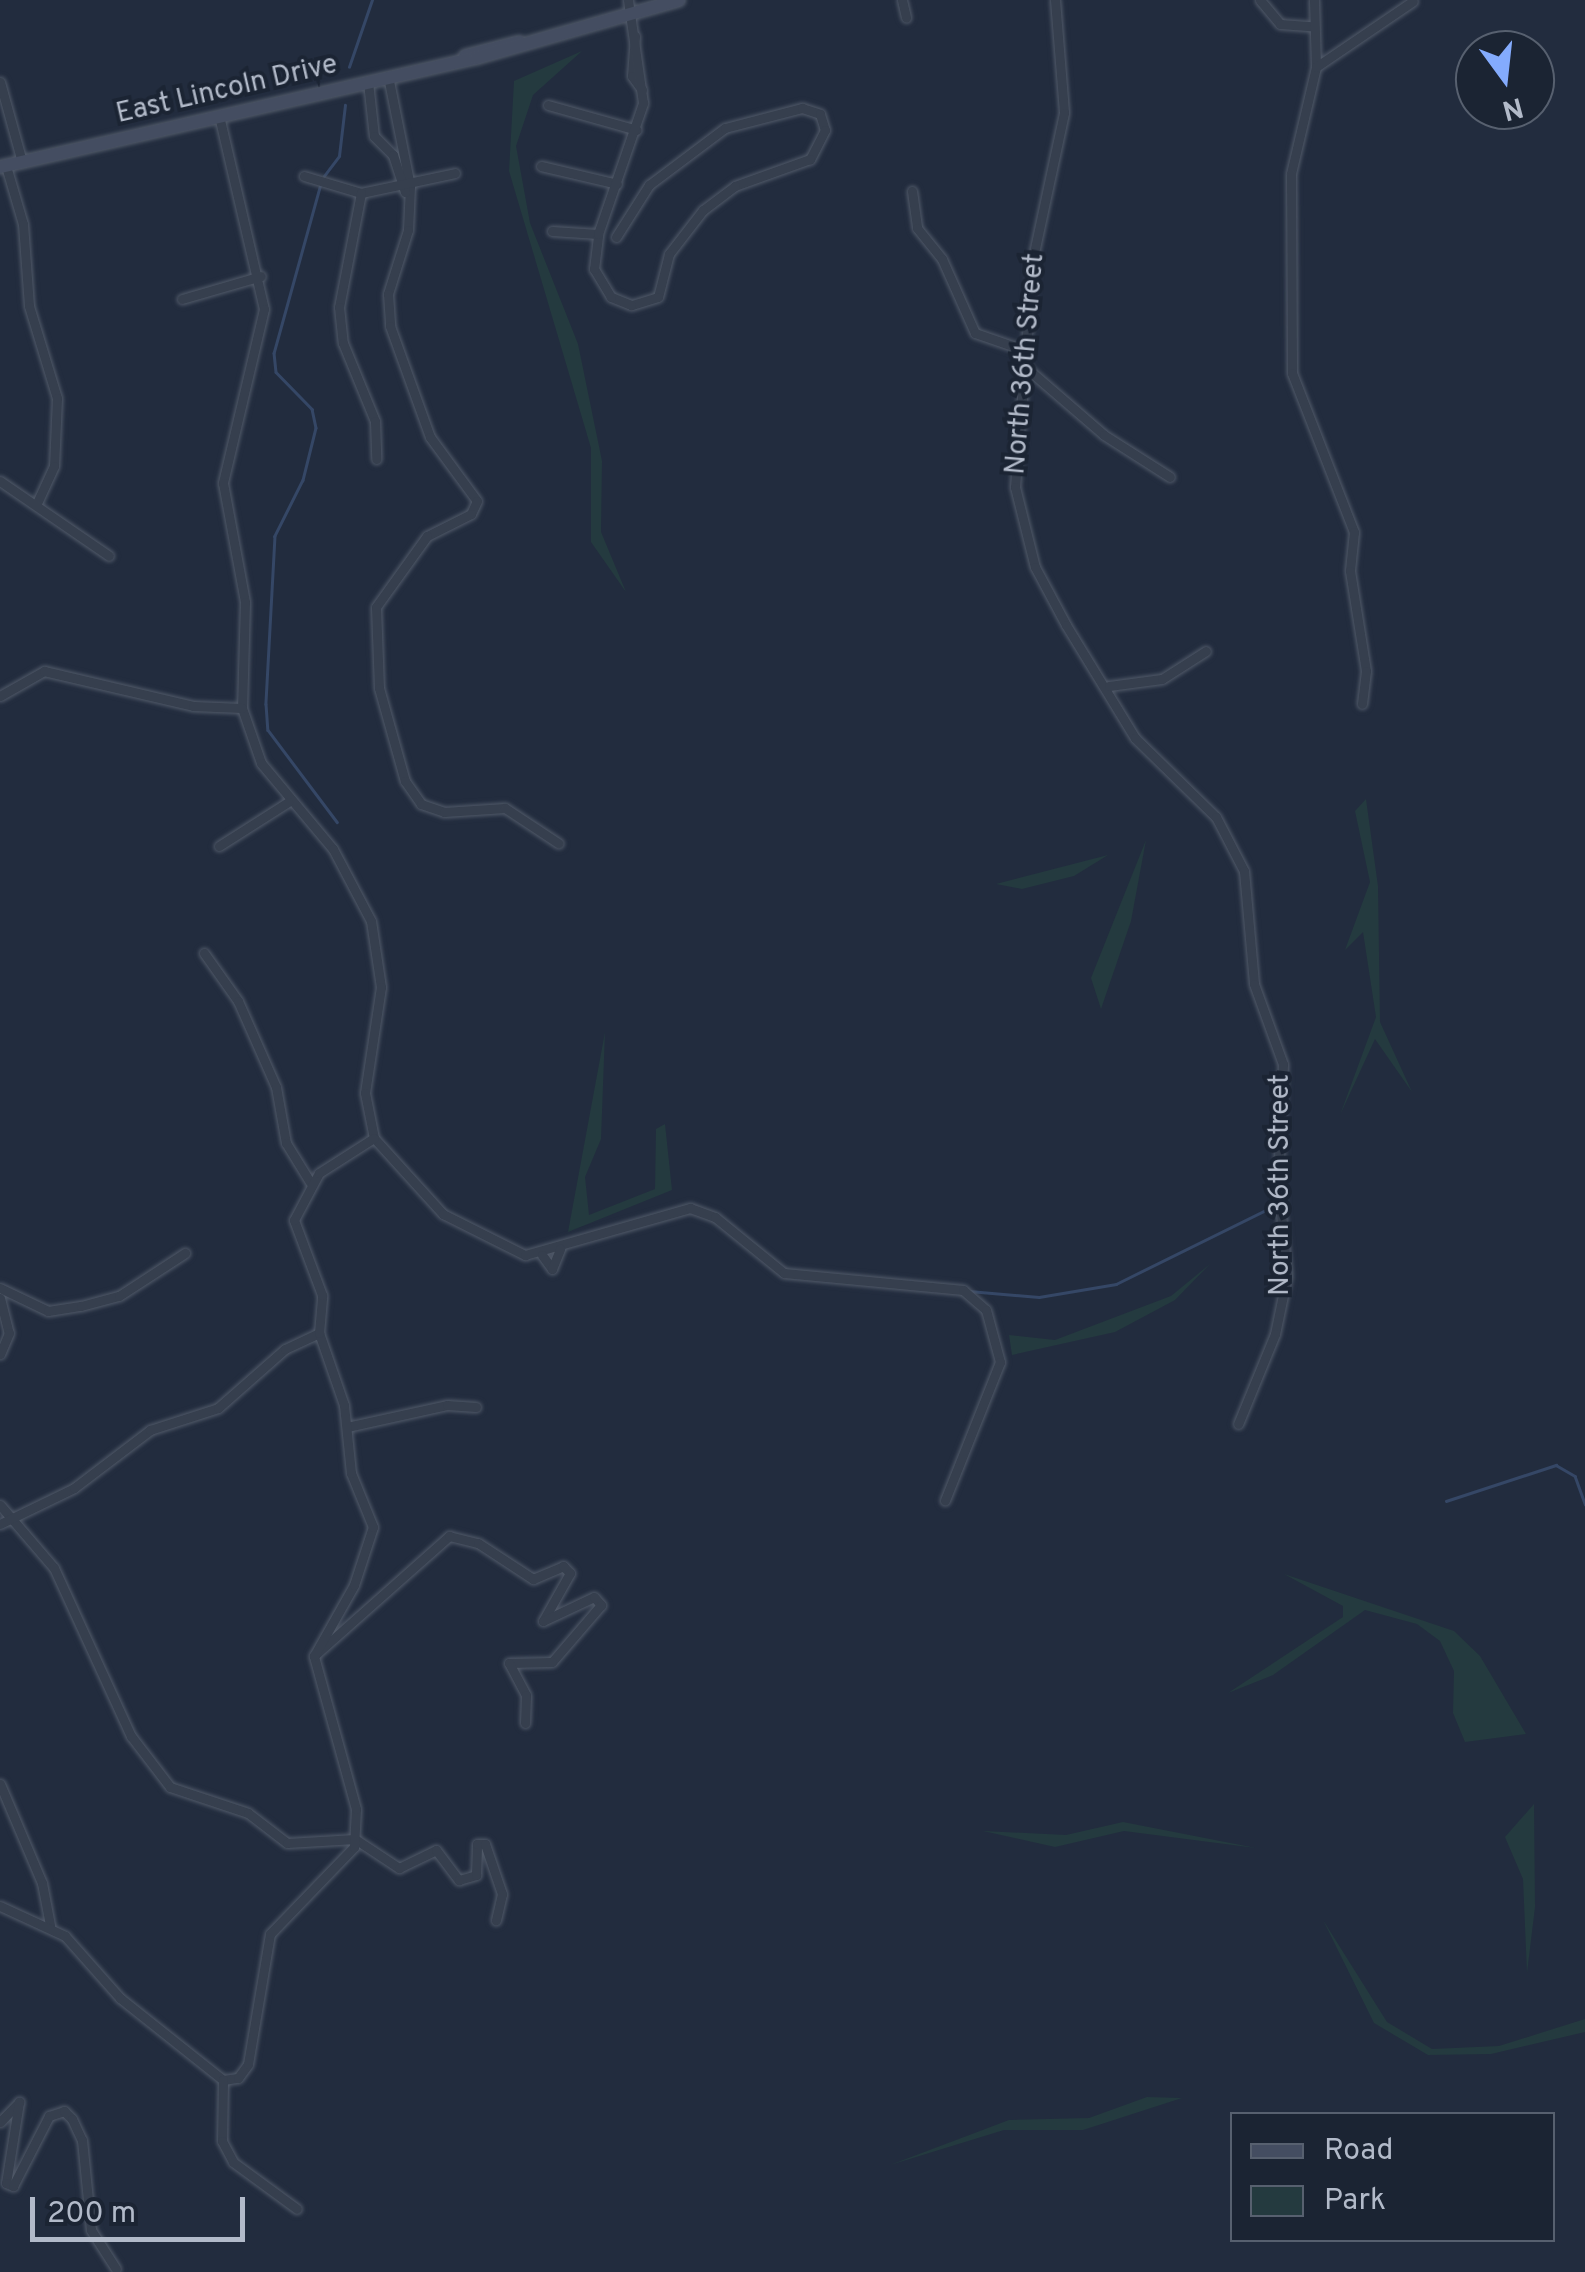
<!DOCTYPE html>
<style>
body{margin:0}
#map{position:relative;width:1585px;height:2272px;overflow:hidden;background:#222c3e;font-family:Overpass,sans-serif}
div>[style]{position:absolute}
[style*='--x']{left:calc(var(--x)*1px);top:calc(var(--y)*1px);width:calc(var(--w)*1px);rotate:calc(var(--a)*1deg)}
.green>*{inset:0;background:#243a3f}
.stream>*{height:2.5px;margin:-1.25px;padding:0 1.25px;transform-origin:1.25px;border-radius:1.25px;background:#354766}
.roads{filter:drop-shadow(0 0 2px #515a69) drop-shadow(0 0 2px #515a69)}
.street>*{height:9px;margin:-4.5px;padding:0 4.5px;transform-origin:4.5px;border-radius:4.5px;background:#363f4e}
.secondary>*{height:12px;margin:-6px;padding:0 6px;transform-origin:6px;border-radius:6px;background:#444d61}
span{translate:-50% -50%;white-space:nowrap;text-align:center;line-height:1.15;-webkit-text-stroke:8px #1b2433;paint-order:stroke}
.street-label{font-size:28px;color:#b2bac9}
.legend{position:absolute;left:1230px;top:2112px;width:325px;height:130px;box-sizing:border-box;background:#1b2433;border:2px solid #57606f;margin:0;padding:12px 18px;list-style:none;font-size:30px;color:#b2bac9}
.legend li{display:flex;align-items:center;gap:20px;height:50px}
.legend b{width:50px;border:2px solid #57606f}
.north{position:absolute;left:1455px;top:30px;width:100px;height:100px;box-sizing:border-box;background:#1b2433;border:2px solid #57606f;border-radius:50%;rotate:165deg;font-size:28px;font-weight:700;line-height:40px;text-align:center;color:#b2bac9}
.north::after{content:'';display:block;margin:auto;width:35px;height:45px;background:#84abfd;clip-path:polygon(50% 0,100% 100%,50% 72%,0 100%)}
.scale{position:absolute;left:30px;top:2197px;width:215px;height:45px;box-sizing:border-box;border:5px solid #b2bac9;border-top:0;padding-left:12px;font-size:30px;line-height:35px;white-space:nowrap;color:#b2bac9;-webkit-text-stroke:8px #1b2433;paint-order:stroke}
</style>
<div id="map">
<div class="green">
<div style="clip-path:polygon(582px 51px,533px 95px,516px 146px,530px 223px,578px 344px,602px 461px,601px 532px,626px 592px,591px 542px,591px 448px,509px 171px,514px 81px)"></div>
<div style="clip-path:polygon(1366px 799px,1378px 886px,1380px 1022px,1412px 1092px,1375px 1039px,1340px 1115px,1376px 1017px,1363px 932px,1345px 950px,1370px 882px,1355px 811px)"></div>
<div style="clip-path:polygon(1146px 840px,1131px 921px,1101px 1009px,1091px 978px)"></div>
<div style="clip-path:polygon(1108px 855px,1074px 876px,1022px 889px,996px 884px)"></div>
<div style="clip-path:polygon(605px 1032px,601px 1139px,585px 1177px,589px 1215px,655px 1189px,656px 1129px,665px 1124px,672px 1190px,568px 1232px)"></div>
<div style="clip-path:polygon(1210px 1264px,1175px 1300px,1115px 1332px,1012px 1355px,1009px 1335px,1055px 1340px,1171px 1296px)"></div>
<div style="clip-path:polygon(1284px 1574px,1454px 1631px,1480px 1656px,1526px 1734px,1465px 1742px,1453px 1713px,1454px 1671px,1440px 1641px,1417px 1624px,1365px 1610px,1273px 1675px,1228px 1693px,1343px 1617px,1343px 1606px)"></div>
<div style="clip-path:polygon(1534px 1804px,1535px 1907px,1527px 1973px,1523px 1879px,1505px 1837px)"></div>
<div style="clip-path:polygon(1123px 1822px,1256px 1848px,1124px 1831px,1055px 1847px,983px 1831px,1066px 1835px)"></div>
<div style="clip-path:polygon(1323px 1920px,1387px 2022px,1432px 2049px,1499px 2046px,1585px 2019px,1585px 2032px,1491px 2054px,1428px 2055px,1374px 2023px)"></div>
<div style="clip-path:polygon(1147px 2097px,1182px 2098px,1083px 2130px,1004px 2130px,890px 2165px,1009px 2120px,1089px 2118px)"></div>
</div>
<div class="stream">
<div style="--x:349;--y:67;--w:71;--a:-71.1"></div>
<div style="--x:324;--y:176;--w:25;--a:-53"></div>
<div style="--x:339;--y:156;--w:51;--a:-83.3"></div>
<div style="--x:321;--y:184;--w:175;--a:105.5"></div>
<div style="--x:274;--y:353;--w:19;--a:84"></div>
<div style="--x:276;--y:372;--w:52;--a:45.8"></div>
<div style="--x:312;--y:409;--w:19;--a:78"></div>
<div style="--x:316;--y:428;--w:54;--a:104"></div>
<div style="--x:303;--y:480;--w:63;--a:116.6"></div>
<div style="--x:275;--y:536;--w:168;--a:93.1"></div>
<div style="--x:266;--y:704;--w:26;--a:86"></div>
<div style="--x:268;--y:730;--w:115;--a:53.1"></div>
<div style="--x:969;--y:1291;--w:70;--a:4.9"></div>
<div style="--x:1039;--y:1297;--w:78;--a:-9.6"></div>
<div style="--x:1116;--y:1284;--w:178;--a:-26.3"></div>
<div style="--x:1446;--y:1501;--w:116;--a:-18.1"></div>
<div style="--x:1556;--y:1465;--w:22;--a:30"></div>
<div style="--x:1575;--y:1476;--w:30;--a:70"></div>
</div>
<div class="roads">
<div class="street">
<div style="--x:902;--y:0;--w:18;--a:77"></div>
<div style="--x:1055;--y:0;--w:113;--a:85.4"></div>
<div style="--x:1064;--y:113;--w:148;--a:102.1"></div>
<div style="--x:1033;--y:258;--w:230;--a:94.5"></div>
<div style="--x:1015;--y:487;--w:82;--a:76"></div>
<div style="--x:1035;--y:567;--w:66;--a:61.9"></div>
<div style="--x:1066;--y:625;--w:132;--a:58.6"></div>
<div style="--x:1135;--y:738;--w:113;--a:44.3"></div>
<div style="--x:1216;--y:817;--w:61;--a:62.6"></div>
<div style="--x:1244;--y:871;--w:113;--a:84.9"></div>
<div style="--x:1254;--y:984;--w:85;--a:70.1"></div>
<div style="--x:1283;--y:1064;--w:118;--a:92.4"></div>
<div style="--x:1278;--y:1182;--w:94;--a:84.5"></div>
<div style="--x:1287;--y:1276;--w:59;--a:101.7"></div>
<div style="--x:1275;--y:1334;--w:97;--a:112.3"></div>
<div style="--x:1260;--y:0;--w:31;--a:50"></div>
<div style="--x:1280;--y:24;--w:31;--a:4"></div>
<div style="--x:1314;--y:0;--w:67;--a:88.3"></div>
<div style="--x:1316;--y:67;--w:110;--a:103.2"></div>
<div style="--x:1291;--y:174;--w:199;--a:89.7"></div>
<div style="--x:1292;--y:373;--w:171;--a:68.7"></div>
<div style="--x:1354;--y:532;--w:39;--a:96"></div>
<div style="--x:1350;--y:571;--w:101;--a:80.9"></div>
<div style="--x:1366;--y:671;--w:33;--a:97"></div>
<div style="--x:635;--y:36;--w:40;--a:94.3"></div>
<div style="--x:632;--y:76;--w:17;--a:54"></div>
<div style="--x:1316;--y:67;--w:117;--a:-34.2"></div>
<div style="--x:388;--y:76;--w:112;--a:78.7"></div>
<div style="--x:410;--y:186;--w:44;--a:92.6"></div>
<div style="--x:408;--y:230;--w:67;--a:107.4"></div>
<div style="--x:388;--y:294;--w:32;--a:86"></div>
<div style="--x:390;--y:326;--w:118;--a:70.2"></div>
<div style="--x:430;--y:437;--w:79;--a:53.7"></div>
<div style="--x:477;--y:501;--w:14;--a:115"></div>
<div style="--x:471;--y:514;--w:49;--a:153.4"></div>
<div style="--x:427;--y:536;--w:87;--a:125.7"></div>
<div style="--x:376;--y:607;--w:81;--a:87.9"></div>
<div style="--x:379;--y:688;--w:97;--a:74.4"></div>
<div style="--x:405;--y:781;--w:28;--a:55"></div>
<div style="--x:421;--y:804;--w:24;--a:19"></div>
<div style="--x:444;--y:812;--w:61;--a:-3.8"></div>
<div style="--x:505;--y:808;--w:64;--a:33.4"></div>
<div style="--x:0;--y:82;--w:83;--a:74.6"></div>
<div style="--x:368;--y:82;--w:54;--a:83.7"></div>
<div style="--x:374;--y:136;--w:27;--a:45"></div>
<div style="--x:393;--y:155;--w:39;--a:72"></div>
<div style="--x:548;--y:105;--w:92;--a:15.7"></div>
<div style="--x:220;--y:120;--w:194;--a:76.9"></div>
<div style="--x:264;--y:309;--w:179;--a:103.3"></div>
<div style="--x:223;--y:483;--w:121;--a:79.5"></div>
<div style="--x:245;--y:602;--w:106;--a:91.6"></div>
<div style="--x:242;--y:708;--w:58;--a:70.9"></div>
<div style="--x:261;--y:763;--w:112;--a:50.1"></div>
<div style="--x:333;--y:849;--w:81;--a:62.2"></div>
<div style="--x:371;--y:921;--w:67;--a:81.4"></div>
<div style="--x:381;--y:987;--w:107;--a:98.6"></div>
<div style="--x:365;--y:1093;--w:46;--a:78.7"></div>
<div style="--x:374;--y:1138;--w:103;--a:47.8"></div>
<div style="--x:443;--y:1214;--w:92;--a:26.6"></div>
<div style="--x:525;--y:1255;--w:172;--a:-15.9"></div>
<div style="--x:690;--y:1208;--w:27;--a:20"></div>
<div style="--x:715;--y:1217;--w:89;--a:39.1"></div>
<div style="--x:784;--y:1273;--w:180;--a:5.4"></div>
<div style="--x:963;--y:1290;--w:30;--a:41"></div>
<div style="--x:986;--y:1310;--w:54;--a:74.9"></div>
<div style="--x:1000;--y:1362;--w:149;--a:111.7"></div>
<div style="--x:6;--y:166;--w:60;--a:73.7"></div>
<div style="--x:23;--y:224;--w:82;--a:85.8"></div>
<div style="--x:29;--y:306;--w:96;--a:73.1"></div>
<div style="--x:57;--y:398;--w:68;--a:92.5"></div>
<div style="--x:54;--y:466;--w:41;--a:114.7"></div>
<div style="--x:541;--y:166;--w:78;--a:13.3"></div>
<div style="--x:304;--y:176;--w:59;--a:16.6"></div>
<div style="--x:361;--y:193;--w:96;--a:-12"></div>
<div style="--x:912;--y:191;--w:37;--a:82"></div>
<div style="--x:917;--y:228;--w:40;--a:51"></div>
<div style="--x:942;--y:259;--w:81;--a:66"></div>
<div style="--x:975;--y:333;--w:49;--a:19.2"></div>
<div style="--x:361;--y:193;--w:116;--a:100.9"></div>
<div style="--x:339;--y:307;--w:36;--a:84"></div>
<div style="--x:343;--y:343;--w:84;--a:67.7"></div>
<div style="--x:375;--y:421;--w:38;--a:88"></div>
<div style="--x:552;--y:231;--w:46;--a:3.7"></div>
<div style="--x:616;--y:237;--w:62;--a:-57.6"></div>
<div style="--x:649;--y:185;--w:95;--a:-36.9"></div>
<div style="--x:725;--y:128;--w:80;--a:-14.6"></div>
<div style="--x:802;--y:108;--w:19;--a:18"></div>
<div style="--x:820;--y:114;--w:17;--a:73"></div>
<div style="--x:825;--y:130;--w:33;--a:117"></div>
<div style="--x:810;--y:159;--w:80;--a:160.2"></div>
<div style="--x:735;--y:186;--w:40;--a:143"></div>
<div style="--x:703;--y:210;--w:56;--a:127.7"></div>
<div style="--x:669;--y:254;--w:44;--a:104.3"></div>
<div style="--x:658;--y:297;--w:28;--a:163"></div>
<div style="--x:631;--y:305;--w:22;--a:-158"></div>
<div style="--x:611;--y:297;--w:33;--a:-121"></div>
<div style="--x:594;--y:269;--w:35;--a:-83"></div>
<div style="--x:598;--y:234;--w:139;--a:-71"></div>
<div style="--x:643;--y:103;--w:104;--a:-98.3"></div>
<div style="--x:182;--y:299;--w:82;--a:-16.2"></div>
<div style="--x:1023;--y:365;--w:107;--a:40.8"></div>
<div style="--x:1104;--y:435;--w:78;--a:32.5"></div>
<div style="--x:0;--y:481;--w:132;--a:34.5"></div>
<div style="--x:1109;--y:686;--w:53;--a:-7.5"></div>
<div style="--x:1162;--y:679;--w:52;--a:-32.5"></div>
<div style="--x:0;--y:696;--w:51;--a:-29.6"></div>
<div style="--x:44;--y:671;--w:153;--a:13.2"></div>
<div style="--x:193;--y:706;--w:49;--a:2.3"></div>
<div style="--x:219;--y:846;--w:82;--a:-32.5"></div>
<div style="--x:204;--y:953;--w:59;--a:54.7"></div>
<div style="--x:238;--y:1001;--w:94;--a:66.2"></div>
<div style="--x:276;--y:1087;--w:57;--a:79.9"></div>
<div style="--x:286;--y:1143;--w:46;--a:58.4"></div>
<div style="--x:542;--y:1255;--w:17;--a:54"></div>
<div style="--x:552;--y:1269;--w:22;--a:-68"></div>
<div style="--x:0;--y:1288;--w:53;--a:25.6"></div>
<div style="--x:48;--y:1311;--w:33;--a:-9"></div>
<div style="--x:81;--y:1306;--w:39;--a:-15"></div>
<div style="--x:119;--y:1296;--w:79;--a:-33.1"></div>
<div style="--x:0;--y:1298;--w:36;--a:76"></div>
<div style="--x:9;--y:1333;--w:23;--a:113"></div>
<div style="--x:347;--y:1427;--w:102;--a:-12.4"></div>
<div style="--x:447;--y:1405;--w:29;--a:4"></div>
<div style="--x:0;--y:1505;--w:83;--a:49.4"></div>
<div style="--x:54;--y:1568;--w:185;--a:65.4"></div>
<div style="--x:131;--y:1736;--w:64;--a:52.6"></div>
<div style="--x:170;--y:1787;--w:82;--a:18.4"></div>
<div style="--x:248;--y:1813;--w:49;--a:37.6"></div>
<div style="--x:287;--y:1843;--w:68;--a:-3.4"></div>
<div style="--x:355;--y:1839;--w:53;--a:33.4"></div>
<div style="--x:399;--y:1868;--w:41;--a:-25.9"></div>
<div style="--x:436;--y:1850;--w:38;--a:53"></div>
<div style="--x:459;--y:1880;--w:18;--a:-16"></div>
<div style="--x:476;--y:1875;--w:31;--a:-88"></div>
<div style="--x:477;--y:1844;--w:8;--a:0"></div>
<div style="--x:485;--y:1844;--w:53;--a:71.2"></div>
<div style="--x:502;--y:1894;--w:27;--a:103"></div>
<div style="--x:0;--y:1524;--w:82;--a:-25.9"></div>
<div style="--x:74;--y:1488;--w:96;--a:-37.3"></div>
<div style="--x:150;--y:1430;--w:71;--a:-17.9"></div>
<div style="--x:218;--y:1408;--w:89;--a:-41.4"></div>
<div style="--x:285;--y:1349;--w:38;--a:-25"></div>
<div style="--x:314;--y:1656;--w:181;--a:-41.6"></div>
<div style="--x:449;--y:1536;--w:30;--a:14"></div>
<div style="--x:478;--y:1543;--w:66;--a:33.2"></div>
<div style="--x:533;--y:1579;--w:33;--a:-23"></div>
<div style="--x:563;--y:1566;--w:10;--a:45"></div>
<div style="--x:570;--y:1573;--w:55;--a:119.4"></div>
<div style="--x:543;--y:1621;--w:56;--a:-25.2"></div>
<div style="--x:594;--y:1597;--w:11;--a:49"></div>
<div style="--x:601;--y:1605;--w:75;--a:130.7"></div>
<div style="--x:552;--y:1662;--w:43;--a:178.7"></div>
<div style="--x:509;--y:1663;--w:36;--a:62"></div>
<div style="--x:526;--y:1695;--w:28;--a:92"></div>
<div style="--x:0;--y:1784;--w:108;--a:67"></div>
<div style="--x:42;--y:1883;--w:43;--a:79.2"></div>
<div style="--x:0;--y:1906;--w:72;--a:24.8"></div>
<div style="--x:65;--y:1936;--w:83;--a:48.4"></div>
<div style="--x:120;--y:1998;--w:132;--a:38.5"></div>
<div style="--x:223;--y:2080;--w:15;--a:-8"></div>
<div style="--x:238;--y:2078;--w:17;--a:-54"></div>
<div style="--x:248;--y:2064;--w:132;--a:-80.4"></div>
<div style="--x:270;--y:1934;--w:121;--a:-46"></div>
<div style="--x:354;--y:1847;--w:38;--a:-87"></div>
<div style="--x:356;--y:1809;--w:159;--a:-105.4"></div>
<div style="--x:314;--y:1656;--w:81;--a:-60.6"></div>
<div style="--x:354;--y:1585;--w:61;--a:-71.9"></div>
<div style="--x:373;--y:1527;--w:58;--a:-112.2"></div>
<div style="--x:351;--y:1473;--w:68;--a:-95.9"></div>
<div style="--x:344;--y:1405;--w:76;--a:-109.1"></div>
<div style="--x:319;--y:1333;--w:38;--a:-85"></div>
<div style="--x:322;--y:1295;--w:80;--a:-110.5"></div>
<div style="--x:294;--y:1220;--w:53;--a:-62"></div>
<div style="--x:319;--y:1173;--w:65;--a:-32.5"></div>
<div style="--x:223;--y:2080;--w:61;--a:90.9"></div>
<div style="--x:222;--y:2141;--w:24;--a:62"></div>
<div style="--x:233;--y:2162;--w:79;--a:36.3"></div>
<div style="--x:0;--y:2122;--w:28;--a:-46"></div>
<div style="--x:19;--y:2102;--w:82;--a:99.1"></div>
<div style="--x:6;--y:2183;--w:8;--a:23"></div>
<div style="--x:13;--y:2186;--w:79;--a:-62.8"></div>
<div style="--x:49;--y:2116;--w:16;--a:-18"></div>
<div style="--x:64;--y:2111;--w:11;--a:45"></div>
<div style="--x:72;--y:2119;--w:23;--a:65"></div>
<div style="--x:82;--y:2140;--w:90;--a:84.3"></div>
<div style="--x:91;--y:2230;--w:46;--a:57.3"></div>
</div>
<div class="secondary">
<div style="--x:465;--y:56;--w:56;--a:-14.5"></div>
<div style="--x:0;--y:167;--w:488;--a:-12.9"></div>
<div style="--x:476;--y:58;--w:211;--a:-15.9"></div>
</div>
</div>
<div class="street-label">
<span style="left:227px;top:90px;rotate:-13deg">East Lincoln Drive</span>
<span style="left:1026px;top:364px;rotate:-85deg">North 36th Street</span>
<span style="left:1281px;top:1185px;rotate:-90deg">North 36th Street</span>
</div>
<ul class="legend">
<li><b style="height:12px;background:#444d61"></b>Road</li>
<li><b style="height:28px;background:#243a3f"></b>Park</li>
</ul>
<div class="north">N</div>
<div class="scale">200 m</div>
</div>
